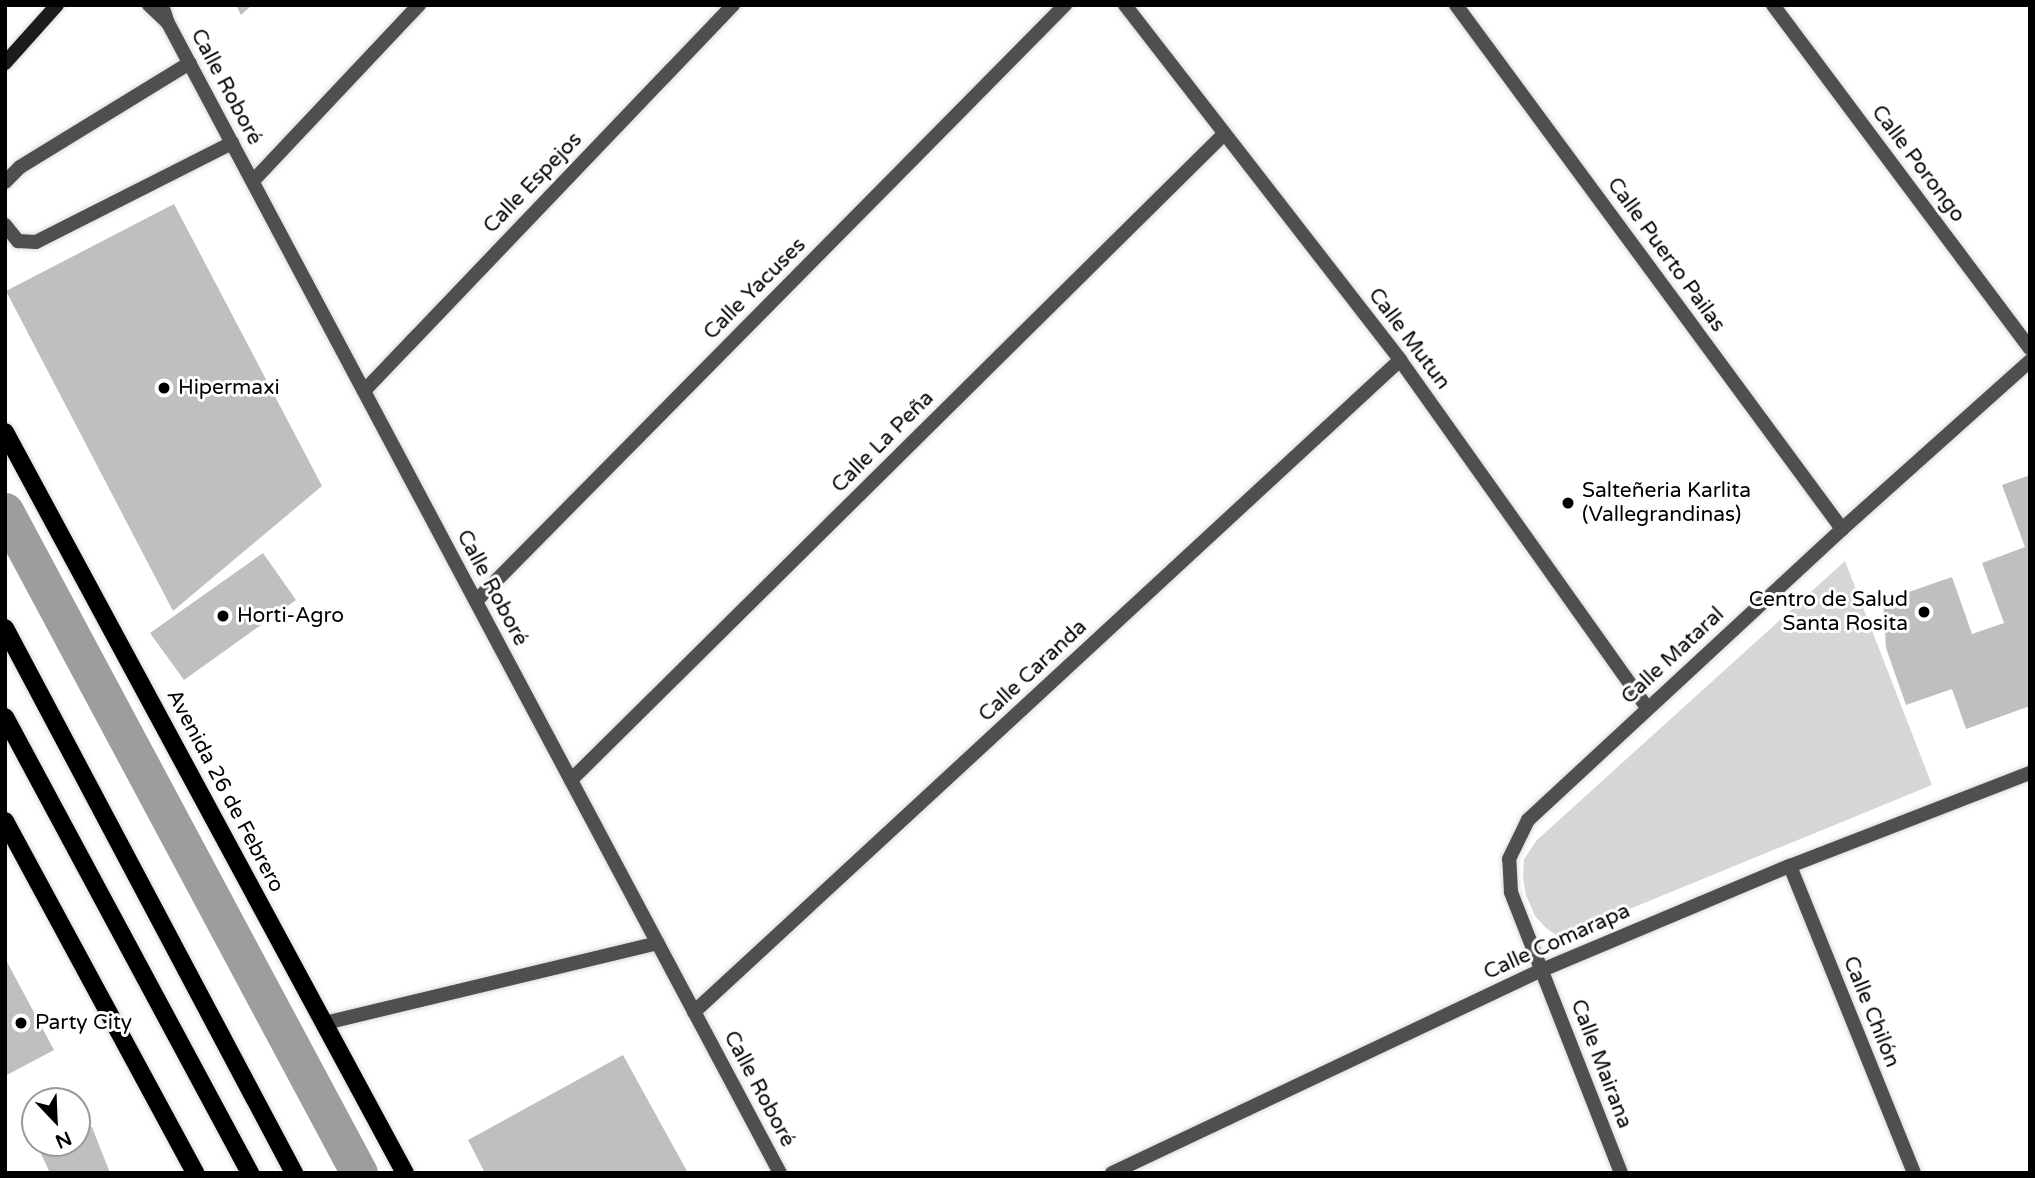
<!DOCTYPE html>
<meta charset="utf-8">
<style>
body{margin:0}
#map{position:relative;width:2035px;height:1178px;overflow:hidden;background:#fff;font-family:"Varela Round",sans-serif}
div>[style]{position:absolute}
[style*='--x']{left:calc(var(--x)*1px);top:calc(var(--y)*1px);width:calc(var(--w)*1px);rotate:calc(var(--a)*1deg)}
.green>*{inset:0;background:#d6d6d6}
.canal>*{height:37px;margin:-18.5px;padding:0 18.5px;transform-origin:18.5px;border-radius:18.5px;background:#9d9d9d}
.building>*{inset:0;background:#bfbfbf}
.roads{filter:drop-shadow(0 0 2px #dbdbdb) drop-shadow(0 0 2px #dbdbdb)}
.lane>*{height:14px;margin:-7px;padding:0 7px;transform-origin:7px;border-radius:7px;background:#4f4f4f}
.street>*{height:14px;margin:-7px;padding:0 7px;transform-origin:7px;border-radius:7px;background:#4f4f4f}
.secondary>*{height:14px;margin:-7px;padding:0 7px;transform-origin:7px;border-radius:7px;background:#1c1c1c}
.primary>*{height:18px;margin:-9px;padding:0 9px;transform-origin:9px;border-radius:9px;background:#000}
.dots>*{width:19px;height:19px;translate:-50% -50%;box-sizing:border-box;border:4px solid #fff;border-radius:50%}
span{translate:-50% -50%;white-space:nowrap;text-align:center;line-height:1.15;-webkit-text-stroke:6px #fff;paint-order:stroke}
.street-label{font-size:21px;color:#000}
.poi-label{font-size:21px;color:#000}
.left{translate:0 -50%;text-align:left}
.right{translate:-100% -50%;text-align:right}
.frame{position:absolute;inset:0;border:7px solid #000;pointer-events:none}
.north{position:absolute;left:21px;top:1087px;width:70px;height:70px;box-sizing:border-box;background:#fff;border:2px solid #999;border-radius:50%;rotate:157deg;font-size:19px;font-weight:700;line-height:28px;text-align:center;color:#000}
.north::after{content:'';display:block;margin:auto;width:24px;height:32px;background:#000;clip-path:polygon(50% 0,100% 100%,50% 72%,0 100%)}
</style>
<div id="map">
<div class="green">
<div style="clip-path:polygon(1845px 561px,1932px 785px,1576px 931px,1559px 937px,1546px 928px,1535px 916px,1526px 895px,1523px 878px,1524px 859px,1537px 840px)"></div>
</div>
<div class="canal">
<div style="--x:5;--y:511;--w:751;--a:61.86"></div>
</div>
<div class="building">
<div style="clip-path:polygon(236px 5px,252px 5px,241px 15px)"></div>
<div style="clip-path:polygon(174px 204px,322px 486px,173px 611px,6px 291px)"></div>
<div style="clip-path:polygon(2030px 475px,2030px 706px,1966px 729px,1952px 689px,1906px 705px,1886px 648px,1883px 601px,1952px 577px,1972px 634px,2004px 623px,1982px 563px,2025px 547px,2002px 485px)"></div>
<div style="clip-path:polygon(263px 553px,296px 600px,184px 680px,150px 633px)"></div>
<div style="clip-path:polygon(5px 958px,54px 1050px,5px 1076px)"></div>
<div style="clip-path:polygon(623px 1055px,688px 1173px,485px 1173px,468px 1140px)"></div>
<div style="clip-path:polygon(51px 1087px,70px 1097px,71px 1101px,41px 1101px)"></div>
<div style="clip-path:polygon(35px 1110px,35px 1141px,26px 1123px)"></div>
<div style="clip-path:polygon(77px 1121px,92px 1127px,110px 1173px,50px 1173px,36px 1143px,77px 1143px)"></div>
</div>
<div class="roads">
<div class="lane">
<div style="--x:5;--y:182;--w:21;--a:-45"></div>
<div style="--x:20;--y:167;--w:199;--a:-31.5"></div>
<div style="--x:5;--y:225;--w:21;--a:51"></div>
<div style="--x:18;--y:241;--w:18;--a:3"></div>
<div style="--x:36;--y:242;--w:220;--a:-26.8"></div>
</div>
<div class="street">
<div style="--x:149;--y:5;--w:25;--a:43"></div>
<div style="--x:162;--y:5;--w:19;--a:72"></div>
<div style="--x:168;--y:23;--w:1303;--a:61.98"></div>
<div style="--x:1125;--y:5;--w:449;--a:52.2"></div>
<div style="--x:1400;--y:360;--w:426;--a:54.6"></div>
<div style="--x:1456;--y:5;--w:651;--a:53.62"></div>
<div style="--x:1773;--y:5;--w:429;--a:53.2"></div>
<div style="--x:253;--y:181;--w:242;--a:-46.7"></div>
<div style="--x:364;--y:391;--w:534;--a:-46.29"></div>
<div style="--x:476;--y:601;--w:838;--a:-45.34"></div>
<div style="--x:571;--y:780;--w:919;--a:-44.69"></div>
<div style="--x:1790;--y:866;--w:331;--a:68"></div>
<div style="--x:694;--y:1012;--w:961;--a:-42.72"></div>
<div style="--x:325;--y:1023;--w:342;--a:-13.5"></div>
<div style="--x:1112;--y:1173;--w:476;--a:-25.3"></div>
<div style="--x:1542;--y:970;--w:269;--a:-22.8"></div>
<div style="--x:1790;--y:866;--w:257;--a:-21.2"></div>
<div style="--x:1621;--y:1173;--w:302;--a:-111.4"></div>
<div style="--x:1511;--y:892;--w:33;--a:-93"></div>
<div style="--x:1509;--y:859;--w:43;--a:-64"></div>
<div style="--x:1528;--y:820;--w:428;--a:-42.8"></div>
<div style="--x:1842;--y:529;--w:252;--a:-41.8"></div>
</div>
<div class="secondary">
<div style="--x:5;--y:63;--w:78;--a:-48.1"></div>
</div>
<div class="primary">
<div style="--x:5;--y:432;--w:842;--a:61.64"></div>
<div style="--x:5;--y:628;--w:617;--a:62.06"></div>
<div style="--x:5;--y:717;--w:518;--a:61.75"></div>
<div style="--x:5;--y:821;--w:400;--a:61.6"></div>
</div>
</div>
<div class="dots">
<div style="left:164px;top:388px;background:#000"></div>
<div style="left:1568px;top:503px;background:#000"></div>
<div style="left:1924px;top:612px;background:#000"></div>
<div style="left:223px;top:616px;background:#000"></div>
<div style="left:21px;top:1023px;background:#000"></div>
</div>
<div class="street-label">
<span style="left:226px;top:87px;rotate:62deg">Calle Roboré</span>
<span style="left:1918px;top:164px;rotate:53deg">Calle Porongo</span>
<span style="left:533px;top:183px;rotate:-46deg">Calle Espejos</span>
<span style="left:1666px;top:255px;rotate:54deg">Calle Puerto Pailas</span>
<span style="left:755px;top:289px;rotate:-45deg">Calle Yacuses</span>
<span style="left:1409px;top:339px;rotate:53deg">Calle Mutun</span>
<span style="left:883px;top:442px;rotate:-45deg">Calle La Peña</span>
<span style="left:492px;top:588px;rotate:62deg">Calle Roboré</span>
<span style="left:1673px;top:656px;rotate:-43deg">Calle Mataral</span>
<span style="left:1033px;top:671px;rotate:-43deg">Calle Caranda</span>
<span style="left:225px;top:791px;rotate:62deg">Avenida 26 de Febrero</span>
<span style="left:1557px;top:942px;rotate:-24deg">Calle Comarapa</span>
<span style="left:1871px;top:1012px;rotate:68deg">Calle Chilón</span>
<span style="left:1601px;top:1064px;rotate:69deg">Calle Mairana</span>
<span style="left:759px;top:1089px;rotate:62deg">Calle Roboré</span>
</div>
<div class="poi-label">
<span class="left" style="left:178px;top:388px">Hipermaxi</span>
<span class="left" style="left:1582px;top:503px">Salteñeria Karlita<br>(Vallegrandinas)</span>
<span class="right" style="left:1908px;top:612px">Centro de Salud<br>Santa Rosita</span>
<span class="left" style="left:237px;top:616px">Horti-Agro</span>
<span class="left" style="left:35px;top:1023px">Party City</span>
</div>
<div class="frame"></div>
<div class="north">N</div>
</div>
